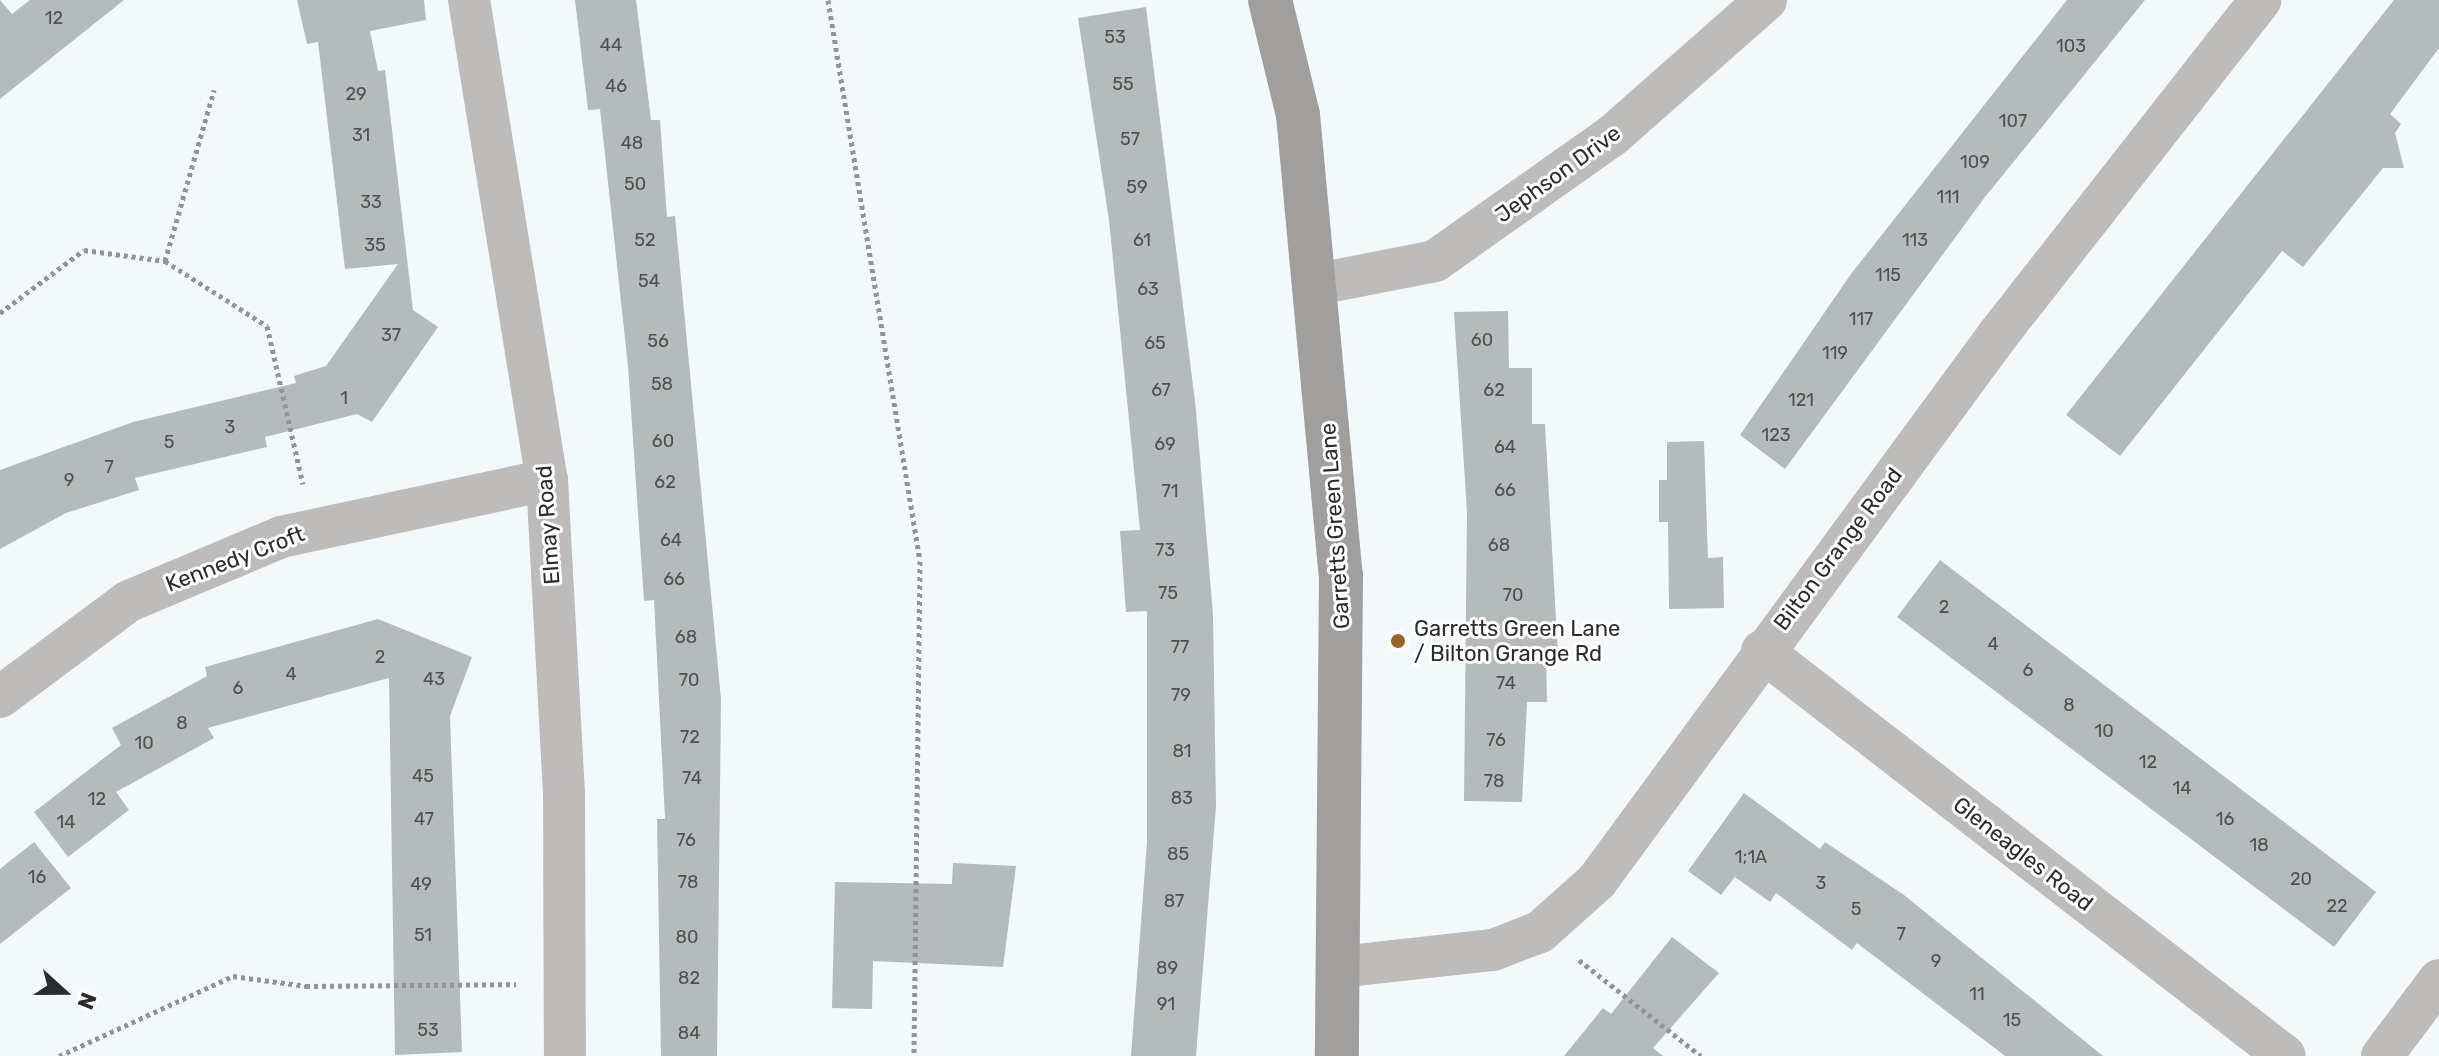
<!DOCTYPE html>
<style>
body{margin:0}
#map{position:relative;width:2439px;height:1056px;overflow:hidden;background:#f3f9fa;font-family:Rubik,sans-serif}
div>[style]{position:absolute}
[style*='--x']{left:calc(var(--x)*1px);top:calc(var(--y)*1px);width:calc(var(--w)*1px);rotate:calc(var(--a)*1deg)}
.building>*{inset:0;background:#b5babb}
.path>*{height:5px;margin-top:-2.5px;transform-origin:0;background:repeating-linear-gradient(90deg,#919596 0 4px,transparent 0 8px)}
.street>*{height:42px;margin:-21px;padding:0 21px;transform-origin:21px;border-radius:21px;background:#bebcbb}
.secondary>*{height:44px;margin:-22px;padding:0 22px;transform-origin:22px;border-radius:22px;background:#a19f9d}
.dots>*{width:22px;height:22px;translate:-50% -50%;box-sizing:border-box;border:4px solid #fff;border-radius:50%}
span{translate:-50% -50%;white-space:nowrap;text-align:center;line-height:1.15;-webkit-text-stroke:6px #fff;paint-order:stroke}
.number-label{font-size:18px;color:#4d5050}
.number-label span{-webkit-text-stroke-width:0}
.street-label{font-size:22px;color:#2a2c2d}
.poi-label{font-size:22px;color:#2a2c2d}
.left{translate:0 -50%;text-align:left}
.north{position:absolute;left:24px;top:952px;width:80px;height:80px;-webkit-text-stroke:6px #fff;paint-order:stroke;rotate:111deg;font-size:22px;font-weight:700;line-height:32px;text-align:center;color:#2a2c2d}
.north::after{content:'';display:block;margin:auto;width:28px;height:36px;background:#2a2c2d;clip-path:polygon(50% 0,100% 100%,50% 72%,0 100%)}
</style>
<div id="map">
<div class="building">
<div style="clip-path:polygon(0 0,12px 14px,30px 0,124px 0,0 99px)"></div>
<div style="clip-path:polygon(297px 0,424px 0,426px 20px,370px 31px,378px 71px,385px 70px,413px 310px,438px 327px,372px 422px,357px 414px,265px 437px,267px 447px,135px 478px,139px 490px,66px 513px,0 549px,0 470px,133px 422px,296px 383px,294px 376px,326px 366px,398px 264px,345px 269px,318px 42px,307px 44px)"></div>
<div style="clip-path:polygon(575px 0,636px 0,651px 120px,660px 120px,667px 217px,675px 216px,721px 699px,717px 1056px,661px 1056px,657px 819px,665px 819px,654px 600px,644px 601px,628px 366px,600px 109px,588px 110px)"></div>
<div style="clip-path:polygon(2067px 0,2145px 0,1985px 197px,1785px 469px,1740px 435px,1851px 274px)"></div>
<div style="clip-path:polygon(2394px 0,2439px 0,2439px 48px,2390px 114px,2401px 124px,2395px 133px,2404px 168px,2383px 168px,2303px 267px,2282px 251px,2120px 456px,2066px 415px)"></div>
<div style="clip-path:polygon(1146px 7px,1196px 410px,1213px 614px,1216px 806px,1196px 1056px,1131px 1056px,1147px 842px,1147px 611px,1126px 612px,1120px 531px,1140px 530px,1109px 220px,1078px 18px)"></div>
<div style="clip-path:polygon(1508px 311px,1509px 368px,1532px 368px,1532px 424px,1545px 424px,1558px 655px,1546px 655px,1547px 702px,1527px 702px,1522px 802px,1464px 801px,1467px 512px,1454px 312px)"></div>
<div style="clip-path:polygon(1704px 441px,1708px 558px,1723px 557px,1724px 608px,1669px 609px,1668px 522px,1659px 522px,1659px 480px,1667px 480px,1667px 442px)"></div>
<div style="clip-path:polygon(1940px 560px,2376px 892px,2334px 947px,1897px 617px)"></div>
<div style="clip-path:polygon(378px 619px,472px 657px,450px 716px,462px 1052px,395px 1055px,389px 678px,208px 728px,214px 738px,116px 792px,129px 810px,68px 857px,34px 812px,121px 745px,112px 728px,207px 676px,205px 667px)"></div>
<div style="clip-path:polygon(1744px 793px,1820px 849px,1825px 842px,1904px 895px,2103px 1056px,2005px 1056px,1857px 943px,1852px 950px,1776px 893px,1770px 902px,1735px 877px,1721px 895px,1688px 871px)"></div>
<div style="clip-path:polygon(34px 842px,71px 888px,0 944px,0 869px)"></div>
<div style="clip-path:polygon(953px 863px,1016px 866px,1003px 967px,873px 961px,872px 1009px,832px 1008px,835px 882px,952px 884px)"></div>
<div style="clip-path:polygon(1672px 937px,1719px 973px,1653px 1048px,1663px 1056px,1564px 1056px,1603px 1008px,1611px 1014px)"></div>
</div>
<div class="path">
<div style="--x:828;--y:0;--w:568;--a:80.69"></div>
<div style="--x:920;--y:561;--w:495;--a:90.7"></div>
<div style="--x:165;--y:261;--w:121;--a:32.5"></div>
<div style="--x:267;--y:326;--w:162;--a:77.2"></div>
<div style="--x:0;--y:313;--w:105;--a:-36.9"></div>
<div style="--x:84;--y:250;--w:82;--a:7.7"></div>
<div style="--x:165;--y:261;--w:178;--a:-74"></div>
<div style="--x:1579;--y:960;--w:155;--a:38.2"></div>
<div style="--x:59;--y:1056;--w:192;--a:-24.7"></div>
<div style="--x:233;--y:976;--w:74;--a:7.8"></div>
<div style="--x:306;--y:986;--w:210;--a:-0.5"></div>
</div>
<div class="street">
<div style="--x:469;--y:0;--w:486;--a:80.8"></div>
<div style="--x:547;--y:480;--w:316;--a:86.9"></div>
<div style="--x:564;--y:796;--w:260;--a:89.8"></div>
<div style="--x:1318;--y:284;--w:119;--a:-11.1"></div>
<div style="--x:1435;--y:261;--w:218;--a:-35.3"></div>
<div style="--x:1613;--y:135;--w:204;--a:-41.4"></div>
<div style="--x:1762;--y:651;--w:661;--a:37.75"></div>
<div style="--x:0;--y:697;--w:161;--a:-36.7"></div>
<div style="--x:129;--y:601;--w:165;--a:-22.8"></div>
<div style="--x:281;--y:537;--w:272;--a:-12.1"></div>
<div style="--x:1339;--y:967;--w:155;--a:-6.3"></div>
<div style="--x:1493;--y:950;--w:50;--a:-21"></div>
<div style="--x:1540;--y:932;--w:76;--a:-41.8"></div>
<div style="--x:1597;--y:881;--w:676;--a:-53.72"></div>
<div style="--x:1997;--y:336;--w:427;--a:-51.9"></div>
<div style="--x:2382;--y:1056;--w:95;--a:-53.1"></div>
</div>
<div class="secondary">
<div style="--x:1270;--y:0;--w:118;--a:76.3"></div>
<div style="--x:1298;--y:115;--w:462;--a:84.7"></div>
<div style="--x:1341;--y:575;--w:481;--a:90.5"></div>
</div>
<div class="dots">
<div style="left:1398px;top:641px;background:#a06327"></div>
</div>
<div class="number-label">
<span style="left:54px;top:18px">12</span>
<span style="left:1115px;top:37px">53</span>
<span style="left:611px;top:45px">44</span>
<span style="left:2071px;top:46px">103</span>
<span style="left:1123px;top:84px">55</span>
<span style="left:616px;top:86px">46</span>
<span style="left:356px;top:94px">29</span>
<span style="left:2013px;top:121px">107</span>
<span style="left:361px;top:135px">31</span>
<span style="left:1130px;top:139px">57</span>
<span style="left:632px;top:143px">48</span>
<span style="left:1975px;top:162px">109</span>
<span style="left:635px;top:184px">50</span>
<span style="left:1137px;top:187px">59</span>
<span style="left:1948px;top:197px">111</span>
<span style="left:371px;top:202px">33</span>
<span style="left:645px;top:240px">52</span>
<span style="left:1142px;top:240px">61</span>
<span style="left:1915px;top:240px">113</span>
<span style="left:375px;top:245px">35</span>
<span style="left:1888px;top:275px">115</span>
<span style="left:649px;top:281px">54</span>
<span style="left:1148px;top:289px">63</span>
<span style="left:1861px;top:319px">117</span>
<span style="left:391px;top:335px">37</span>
<span style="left:1482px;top:340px">60</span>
<span style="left:658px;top:341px">56</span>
<span style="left:1155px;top:343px">65</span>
<span style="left:1835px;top:353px">119</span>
<span style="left:662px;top:384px">58</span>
<span style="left:1161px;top:390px">67</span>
<span style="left:1494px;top:390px">62</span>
<span style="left:344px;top:398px">1</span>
<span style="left:1801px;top:400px">121</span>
<span style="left:230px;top:427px">3</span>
<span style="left:1776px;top:435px">123</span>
<span style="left:663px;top:441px">60</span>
<span style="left:169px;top:442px">5</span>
<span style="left:1165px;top:444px">69</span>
<span style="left:1505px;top:447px">64</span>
<span style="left:109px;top:467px">7</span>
<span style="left:69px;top:480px">9</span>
<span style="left:665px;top:482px">62</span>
<span style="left:1505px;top:490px">66</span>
<span style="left:1170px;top:491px">71</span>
<span style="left:671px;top:540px">64</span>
<span style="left:1499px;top:545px">68</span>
<span style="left:1165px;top:550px">73</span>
<span style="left:674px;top:579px">66</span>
<span style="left:1168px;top:593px">75</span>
<span style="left:1513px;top:595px">70</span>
<span style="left:1944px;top:607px">2</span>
<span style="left:686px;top:637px">68</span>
<span style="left:1993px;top:644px">4</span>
<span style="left:1180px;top:647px">77</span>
<span style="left:380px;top:657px">2</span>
<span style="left:2028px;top:670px">6</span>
<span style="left:291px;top:674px">4</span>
<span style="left:434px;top:679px">43</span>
<span style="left:689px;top:680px">70</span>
<span style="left:1506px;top:683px">74</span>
<span style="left:238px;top:688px">6</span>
<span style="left:1181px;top:695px">79</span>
<span style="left:2069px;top:705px">8</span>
<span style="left:182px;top:723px">8</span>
<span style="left:2104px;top:731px">10</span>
<span style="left:690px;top:737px">72</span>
<span style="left:1496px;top:740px">76</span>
<span style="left:144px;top:743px">10</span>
<span style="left:1182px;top:751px">81</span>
<span style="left:2148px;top:762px">12</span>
<span style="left:423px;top:776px">45</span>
<span style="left:692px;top:778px">74</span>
<span style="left:1494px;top:781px">78</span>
<span style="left:2182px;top:788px">14</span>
<span style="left:1182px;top:798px">83</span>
<span style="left:97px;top:799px">12</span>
<span style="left:424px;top:819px">47</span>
<span style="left:2225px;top:819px">16</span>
<span style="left:66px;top:822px">14</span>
<span style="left:686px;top:840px">76</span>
<span style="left:2259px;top:845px">18</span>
<span style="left:1178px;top:854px">85</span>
<span style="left:1751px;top:857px">1;1A</span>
<span style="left:37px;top:877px">16</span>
<span style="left:2301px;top:879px">20</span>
<span style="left:688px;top:882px">78</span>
<span style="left:1821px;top:883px">3</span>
<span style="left:421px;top:884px">49</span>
<span style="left:1174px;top:901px">87</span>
<span style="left:2337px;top:906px">22</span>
<span style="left:1856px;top:909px">5</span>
<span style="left:1901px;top:934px">7</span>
<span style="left:423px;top:935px">51</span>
<span style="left:687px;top:937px">80</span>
<span style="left:1936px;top:961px">9</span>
<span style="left:1167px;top:968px">89</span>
<span style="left:689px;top:978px">82</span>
<span style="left:1977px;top:994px">11</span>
<span style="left:1166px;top:1004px">91</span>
<span style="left:2012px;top:1020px">15</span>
<span style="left:428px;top:1030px">53</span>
<span style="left:689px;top:1033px">84</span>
</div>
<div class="street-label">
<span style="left:1558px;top:174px;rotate:-36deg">Jephson Drive</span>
<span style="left:548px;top:525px;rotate:-94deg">Elmay Road</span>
<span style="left:1335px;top:526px;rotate:-94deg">Garretts Green Lane</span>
<span style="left:1838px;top:549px;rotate:-53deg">Bilton Grange Road</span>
<span style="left:235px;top:559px;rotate:-21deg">Kennedy Croft</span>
<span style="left:2023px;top:854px;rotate:38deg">Gleneagles Road</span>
</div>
<div class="poi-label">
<span class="left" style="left:1414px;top:641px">Garretts Green Lane<br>/ Bilton Grange Rd</span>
</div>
<div class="north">N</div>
</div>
